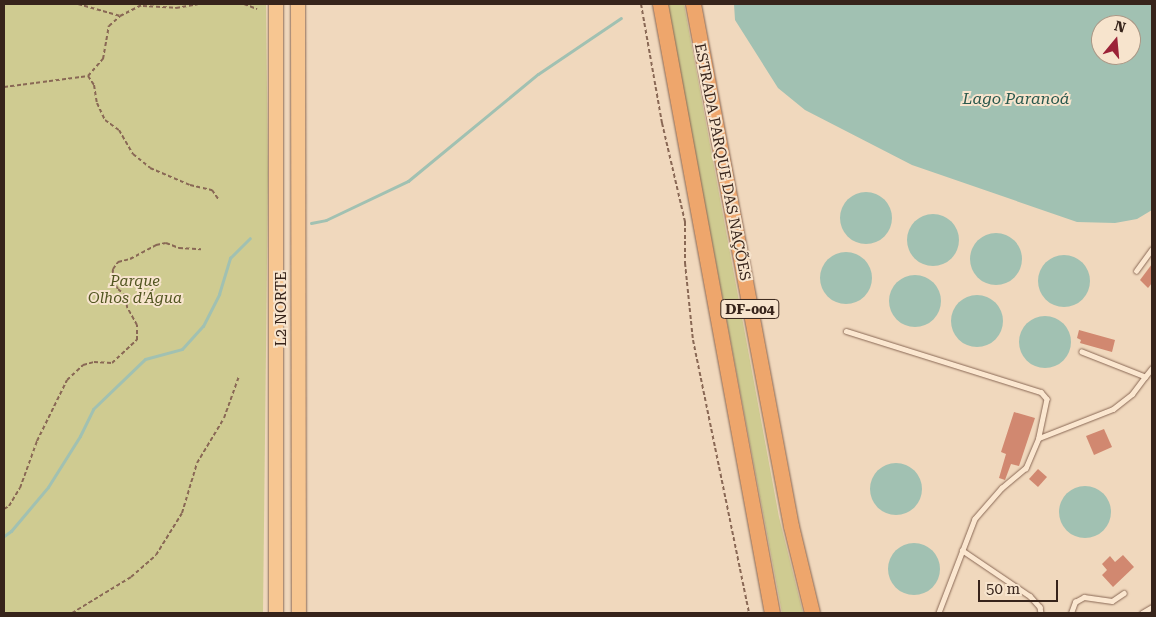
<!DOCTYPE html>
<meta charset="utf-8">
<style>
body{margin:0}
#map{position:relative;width:1156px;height:617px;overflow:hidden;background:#f0d8bd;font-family:"Roboto Serif",serif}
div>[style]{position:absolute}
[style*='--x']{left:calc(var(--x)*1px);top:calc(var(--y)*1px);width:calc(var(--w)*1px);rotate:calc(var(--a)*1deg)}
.green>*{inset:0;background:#cfcb91}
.water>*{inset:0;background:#a1c1b2}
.round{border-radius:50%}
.stream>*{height:3px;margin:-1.5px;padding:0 1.5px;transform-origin:1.5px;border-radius:1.5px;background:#a1c1b2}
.building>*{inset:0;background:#d18870}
.path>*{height:2px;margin-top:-1px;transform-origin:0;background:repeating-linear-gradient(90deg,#896855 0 4px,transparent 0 6.5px)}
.roads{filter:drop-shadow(0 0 1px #896855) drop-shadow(0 0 1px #896855)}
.service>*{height:4.5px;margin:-2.25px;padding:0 2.25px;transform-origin:2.25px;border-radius:2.25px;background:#fbe7d0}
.primary>*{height:14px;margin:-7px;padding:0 7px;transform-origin:7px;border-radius:7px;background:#f7c691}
.trunk>*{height:15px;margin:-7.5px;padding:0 7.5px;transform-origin:7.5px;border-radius:7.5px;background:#eea66c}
span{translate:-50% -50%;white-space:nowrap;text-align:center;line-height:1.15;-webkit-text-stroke:4px #f7e4cd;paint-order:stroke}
.shield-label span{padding:1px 4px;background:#f7e4cd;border:1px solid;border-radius:4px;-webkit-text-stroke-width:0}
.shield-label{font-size:14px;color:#37241b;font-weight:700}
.street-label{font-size:15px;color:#37241b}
.park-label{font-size:15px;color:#515520;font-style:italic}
.water-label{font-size:16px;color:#29584d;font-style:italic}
.frame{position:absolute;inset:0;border:5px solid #37241b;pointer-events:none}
.north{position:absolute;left:1091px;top:15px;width:50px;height:50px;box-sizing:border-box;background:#f7e4cd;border:1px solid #aa9786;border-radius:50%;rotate:17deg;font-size:14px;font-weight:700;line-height:20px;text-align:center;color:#37241b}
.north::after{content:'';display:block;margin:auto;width:18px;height:22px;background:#9b2237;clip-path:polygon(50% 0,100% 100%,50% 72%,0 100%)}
.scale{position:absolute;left:978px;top:580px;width:80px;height:22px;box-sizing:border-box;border:2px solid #37241b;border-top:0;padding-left:6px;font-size:15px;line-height:18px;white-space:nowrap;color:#37241b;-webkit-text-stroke:4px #f7e4cd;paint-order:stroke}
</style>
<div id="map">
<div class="green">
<div style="clip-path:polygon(4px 4px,266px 4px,268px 174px,263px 613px,4px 613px)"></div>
<div style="clip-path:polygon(667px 4px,684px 4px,779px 517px,803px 613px,782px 613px)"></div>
</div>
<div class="water">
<div style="clip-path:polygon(evenodd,734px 4px,1152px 4px,1152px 210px,1137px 219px,1115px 223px,1077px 222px,912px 165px,805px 110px,778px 88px,735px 20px,734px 4px,1101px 25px,1131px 25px,1131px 55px,1101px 55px,1101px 25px)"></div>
<div class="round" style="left:840px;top:192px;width:52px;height:52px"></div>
<div class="round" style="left:907px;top:214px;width:52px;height:52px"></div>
<div class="round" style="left:970px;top:233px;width:52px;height:52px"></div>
<div class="round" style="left:820px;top:252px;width:52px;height:52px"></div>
<div class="round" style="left:1038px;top:255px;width:52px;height:52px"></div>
<div class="round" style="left:889px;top:275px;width:52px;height:52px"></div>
<div class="round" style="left:951px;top:295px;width:52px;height:52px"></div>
<div class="round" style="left:1019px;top:316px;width:52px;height:52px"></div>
<div class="round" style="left:870px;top:463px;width:52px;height:52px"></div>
<div class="round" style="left:1059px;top:486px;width:52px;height:52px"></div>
<div class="round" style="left:888px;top:543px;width:52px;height:52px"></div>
</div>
<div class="stream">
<div style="--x:311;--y:223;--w:15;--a:-11"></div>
<div style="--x:326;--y:220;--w:91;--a:-25.4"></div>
<div style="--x:408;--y:181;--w:168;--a:-39.5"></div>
<div style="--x:538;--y:74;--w:100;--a:-34"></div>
<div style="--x:4;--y:536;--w:9;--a:-36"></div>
<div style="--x:11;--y:531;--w:57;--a:-49.9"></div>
<div style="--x:48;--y:487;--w:60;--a:-57.9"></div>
<div style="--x:80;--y:436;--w:30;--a:-64"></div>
<div style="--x:93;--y:409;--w:72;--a:-43.9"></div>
<div style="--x:145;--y:359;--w:38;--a:-15"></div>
<div style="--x:182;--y:349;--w:31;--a:-48"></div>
<div style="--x:203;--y:326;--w:36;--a:-63"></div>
<div style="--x:219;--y:294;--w:38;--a:-73"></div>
<div style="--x:230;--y:258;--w:28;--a:-45"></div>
</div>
<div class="building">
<div style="clip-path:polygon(1152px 264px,1152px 283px,1148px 288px,1140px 280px)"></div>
<div style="clip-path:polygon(1079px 330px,1115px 340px,1112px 352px,1080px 343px,1081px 340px,1077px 338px)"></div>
<div style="clip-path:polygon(1014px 412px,1035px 418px,1019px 466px,1011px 464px,1005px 480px,999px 478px,1006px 454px,1001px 452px)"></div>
<div style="clip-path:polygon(1104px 429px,1112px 447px,1094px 455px,1086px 436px)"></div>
<div style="clip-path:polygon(1038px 469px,1047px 477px,1038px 487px,1029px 479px)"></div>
<div style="clip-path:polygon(1123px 555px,1134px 567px,1113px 587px,1102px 575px,1107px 570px,1102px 564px,1110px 556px,1115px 562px)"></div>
</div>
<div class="path">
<div style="--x:78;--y:4;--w:44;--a:15.9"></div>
<div style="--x:244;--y:4;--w:14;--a:21"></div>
<div style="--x:641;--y:4;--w:121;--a:80"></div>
<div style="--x:662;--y:123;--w:102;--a:76.9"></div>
<div style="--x:685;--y:222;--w:41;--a:90"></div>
<div style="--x:685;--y:263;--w:77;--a:84.1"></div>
<div style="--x:693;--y:340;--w:279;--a:78.4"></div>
<div style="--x:143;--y:6;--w:33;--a:3"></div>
<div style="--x:176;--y:8;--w:22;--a:-10"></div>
<div style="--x:88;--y:76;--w:11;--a:56"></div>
<div style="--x:94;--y:85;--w:18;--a:81"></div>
<div style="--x:97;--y:103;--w:19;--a:65"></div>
<div style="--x:105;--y:120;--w:17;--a:36"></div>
<div style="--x:119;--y:130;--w:28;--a:60"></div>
<div style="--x:133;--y:154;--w:22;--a:39"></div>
<div style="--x:150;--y:168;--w:43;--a:23"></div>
<div style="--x:190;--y:185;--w:23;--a:13"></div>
<div style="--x:212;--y:190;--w:12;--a:55"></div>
<div style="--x:88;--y:76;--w:23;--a:-49"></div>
<div style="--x:103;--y:59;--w:34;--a:-80"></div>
<div style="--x:109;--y:26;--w:15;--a:-42"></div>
<div style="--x:120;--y:16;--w:27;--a:-27"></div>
<div style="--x:4;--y:87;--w:85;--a:-7.5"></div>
<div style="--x:4;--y:509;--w:6;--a:-31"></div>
<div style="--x:9;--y:506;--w:21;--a:-59"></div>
<div style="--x:20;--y:488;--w:50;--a:-70.1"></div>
<div style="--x:37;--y:441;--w:68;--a:-63.8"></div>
<div style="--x:67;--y:380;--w:22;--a:-43"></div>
<div style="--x:83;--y:365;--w:11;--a:-15"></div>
<div style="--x:94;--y:362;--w:18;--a:3"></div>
<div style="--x:112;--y:363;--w:34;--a:-43"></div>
<div style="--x:137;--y:340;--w:15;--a:-90"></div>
<div style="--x:137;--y:325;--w:21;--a:-119"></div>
<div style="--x:127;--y:307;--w:11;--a:-95"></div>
<div style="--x:126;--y:296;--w:11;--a:-139"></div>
<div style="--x:118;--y:289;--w:12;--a:-121"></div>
<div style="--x:112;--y:279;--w:10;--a:-84"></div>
<div style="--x:113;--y:269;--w:9;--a:-54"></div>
<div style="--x:118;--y:262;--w:12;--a:-14"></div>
<div style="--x:130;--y:259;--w:30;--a:-28"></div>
<div style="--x:156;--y:245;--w:10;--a:-11"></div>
<div style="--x:166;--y:243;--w:14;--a:21"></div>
<div style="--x:179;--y:248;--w:22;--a:3"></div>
<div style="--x:72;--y:613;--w:69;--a:-31.4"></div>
<div style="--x:131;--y:577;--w:33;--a:-41"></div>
<div style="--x:156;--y:555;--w:49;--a:-58.2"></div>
<div style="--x:182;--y:513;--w:52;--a:-73.3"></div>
<div style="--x:197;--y:463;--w:52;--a:-59"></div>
<div style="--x:224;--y:418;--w:45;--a:-70.3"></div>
</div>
<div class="roads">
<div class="service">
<div style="--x:1136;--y:271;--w:27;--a:-54"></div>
<div style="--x:846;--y:331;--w:204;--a:17.4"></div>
<div style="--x:1041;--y:392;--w:9;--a:49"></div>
<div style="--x:1047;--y:399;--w:40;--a:102"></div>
<div style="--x:1039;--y:438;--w:33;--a:113"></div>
<div style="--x:1026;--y:468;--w:31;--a:140"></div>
<div style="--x:1002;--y:488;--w:41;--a:131.1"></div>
<div style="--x:975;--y:519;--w:101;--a:111"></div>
<div style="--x:1145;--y:377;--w:11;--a:-52"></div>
<div style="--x:1039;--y:438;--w:79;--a:-21.4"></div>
<div style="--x:1113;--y:409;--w:24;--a:-38"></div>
<div style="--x:1132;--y:394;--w:21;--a:-53"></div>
<div style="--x:1145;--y:377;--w:68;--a:-158.4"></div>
<div style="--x:962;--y:550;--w:82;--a:34.1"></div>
<div style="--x:1030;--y:596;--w:15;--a:48"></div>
<div style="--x:1040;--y:607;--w:6;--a:81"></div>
<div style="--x:1071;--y:613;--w:12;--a:-70"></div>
<div style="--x:1075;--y:602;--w:10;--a:-29"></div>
<div style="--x:1084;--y:597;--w:28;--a:8"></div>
<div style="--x:1112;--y:601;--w:14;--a:-34"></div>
<div style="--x:1142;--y:613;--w:12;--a:-31"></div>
</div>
<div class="primary">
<div style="--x:276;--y:4;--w:609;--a:90"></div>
<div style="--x:298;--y:4;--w:609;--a:89.91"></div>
</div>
<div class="trunk">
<div style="--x:660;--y:4;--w:619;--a:79.58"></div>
<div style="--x:693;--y:4;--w:531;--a:79.37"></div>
<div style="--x:791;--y:526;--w:89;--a:76.4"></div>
</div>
</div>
<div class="shield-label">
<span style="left:750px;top:309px">DF-004</span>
</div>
<div class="street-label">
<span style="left:722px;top:162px;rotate:79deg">ESTRADA PARQUE DAS NAÇÕES</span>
<span style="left:282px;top:309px;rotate:-90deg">L2 NORTE</span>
</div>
<div class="park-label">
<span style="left:135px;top:290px">Parque<br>Olhos d'Água</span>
</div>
<div class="water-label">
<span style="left:1016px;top:99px">Lago Paranoá</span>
</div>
<div class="frame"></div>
<div class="north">N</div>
<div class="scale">50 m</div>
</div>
